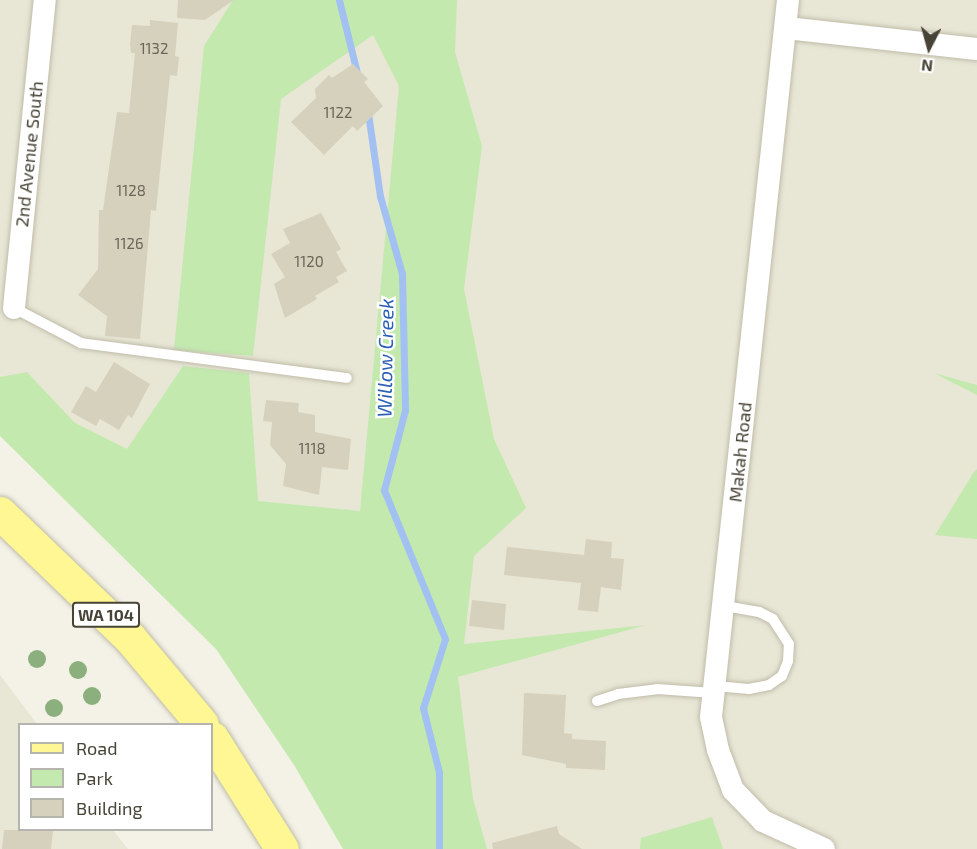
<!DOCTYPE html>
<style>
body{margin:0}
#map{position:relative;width:977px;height:849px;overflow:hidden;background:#f4f2e7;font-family:"Exo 2",sans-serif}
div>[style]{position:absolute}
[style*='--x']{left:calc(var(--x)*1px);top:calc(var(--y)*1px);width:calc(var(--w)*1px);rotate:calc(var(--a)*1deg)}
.residential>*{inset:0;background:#e8e6d5}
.green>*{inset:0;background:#c3e9af}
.stream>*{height:7px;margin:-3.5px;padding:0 3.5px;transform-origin:3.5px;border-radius:3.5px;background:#a2c1f2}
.building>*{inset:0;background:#d6d1bc}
.roads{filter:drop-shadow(0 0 2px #bfbca9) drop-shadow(0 0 2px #bfbca9)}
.service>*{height:10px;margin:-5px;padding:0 5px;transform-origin:5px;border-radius:5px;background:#fff}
.minor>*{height:22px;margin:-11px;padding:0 11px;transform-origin:11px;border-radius:11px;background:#fff}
.primary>*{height:33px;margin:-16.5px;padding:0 16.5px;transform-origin:16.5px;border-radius:16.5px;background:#fff694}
.trees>*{width:18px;height:18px;margin:-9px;border-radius:50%;background:#8cb07d}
span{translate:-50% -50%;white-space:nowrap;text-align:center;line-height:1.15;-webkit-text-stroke:5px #fff;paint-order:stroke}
.number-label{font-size:15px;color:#6b6658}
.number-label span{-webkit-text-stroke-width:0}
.shield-label span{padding:2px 4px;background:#fff;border:2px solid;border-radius:4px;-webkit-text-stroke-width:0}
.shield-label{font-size:16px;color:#474336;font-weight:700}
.street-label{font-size:18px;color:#474336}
.water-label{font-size:20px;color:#2c60b5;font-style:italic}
.legend{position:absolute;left:18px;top:723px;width:195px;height:108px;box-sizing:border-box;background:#fff;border:2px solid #b5b4af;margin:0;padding:8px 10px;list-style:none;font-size:18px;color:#474336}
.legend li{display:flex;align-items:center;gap:12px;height:30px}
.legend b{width:30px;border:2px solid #b5b4af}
.north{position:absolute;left:899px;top:18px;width:60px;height:60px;-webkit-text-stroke:4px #fff;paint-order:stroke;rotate:186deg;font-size:16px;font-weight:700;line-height:24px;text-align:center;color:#474336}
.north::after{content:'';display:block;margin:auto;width:21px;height:27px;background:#474336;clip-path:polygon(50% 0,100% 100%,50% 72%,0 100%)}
</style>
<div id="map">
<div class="residential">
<div style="clip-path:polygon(0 0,977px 0,977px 849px,366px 849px,159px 556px,0 405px)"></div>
<div style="clip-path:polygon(0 675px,37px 724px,20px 724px,20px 830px,113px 830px,128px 849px,0 849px)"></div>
</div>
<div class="green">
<div style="clip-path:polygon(233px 0,457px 0,455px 52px,482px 146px,464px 289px,494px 439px,526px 508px,474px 556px,464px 644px,646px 625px,458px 677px,473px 799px,487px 849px,343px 849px,294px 765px,216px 649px,0 436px,0 377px,27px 372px,75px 423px,127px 449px,183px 366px,249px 373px,258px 501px,360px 511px,399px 86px,373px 35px,281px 99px,253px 356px,174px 350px,204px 46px)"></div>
<div style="clip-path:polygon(934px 373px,977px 385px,977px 395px)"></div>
<div style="clip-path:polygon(977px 469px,977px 539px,935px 535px,974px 472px)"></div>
<div style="clip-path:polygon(712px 817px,723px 849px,640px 849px,641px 838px)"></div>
</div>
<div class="stream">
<div style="--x:339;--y:0;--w:75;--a:76.1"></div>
<div style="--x:368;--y:113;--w:84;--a:81.8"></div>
<div style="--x:380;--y:196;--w:81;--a:74.2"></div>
<div style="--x:402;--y:274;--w:136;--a:88.7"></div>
<div style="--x:405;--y:410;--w:83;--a:104.7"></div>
<div style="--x:384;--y:490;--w:161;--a:67.7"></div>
<div style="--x:445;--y:639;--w:72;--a:107.7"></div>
<div style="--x:423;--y:708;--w:66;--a:76"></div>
<div style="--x:439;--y:772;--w:77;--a:90"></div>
</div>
<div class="building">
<div style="clip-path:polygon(178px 0,234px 0,205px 20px,177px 18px)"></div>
<div style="clip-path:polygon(150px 20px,178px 23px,175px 56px,179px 57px,177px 76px,170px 75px,156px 211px,151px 210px,140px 339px,105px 336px,107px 316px,78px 295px,98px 269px,99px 210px,103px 210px,117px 112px,129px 113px,135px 53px,131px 53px,130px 44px,132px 25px,150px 26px)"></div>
<div style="clip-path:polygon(353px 64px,368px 79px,364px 82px,383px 106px,357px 131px,353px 126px,324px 155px,291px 122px,316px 98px,315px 89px,329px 75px,332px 78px)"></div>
<div style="clip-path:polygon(321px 213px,341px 249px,336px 252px,347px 271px,336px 277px,339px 282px,315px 296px,317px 299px,285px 318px,274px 284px,285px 277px,271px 254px,290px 243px,283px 229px)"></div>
<div style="clip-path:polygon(114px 362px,150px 384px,132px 418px,128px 415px,119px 430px,100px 419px,96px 426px,71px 412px,86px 386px,96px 392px)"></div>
<div style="clip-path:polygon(266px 400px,299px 403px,298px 412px,315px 415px,315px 432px,351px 439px,348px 470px,322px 467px,319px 495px,283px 486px,286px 464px,270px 445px,272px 422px,263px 421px)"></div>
<div style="clip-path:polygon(586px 539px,612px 542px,611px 558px,624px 559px,621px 590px,601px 587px,598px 612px,578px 610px,581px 583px,504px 575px,507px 547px,584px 555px)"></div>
<div style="clip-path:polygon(472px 600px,506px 604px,504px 630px,469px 626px)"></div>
<div style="clip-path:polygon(524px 693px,566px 695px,564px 733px,572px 734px,572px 739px,606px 741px,605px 770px,566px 768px,566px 764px,522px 755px)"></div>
<div style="clip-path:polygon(557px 826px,559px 834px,582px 849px,493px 849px,492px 843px)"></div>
<div style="clip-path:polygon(4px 830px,53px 830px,51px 849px,2px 849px)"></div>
</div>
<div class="roads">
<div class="service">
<div style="--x:14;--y:308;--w:76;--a:27.6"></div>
<div style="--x:81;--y:343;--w:268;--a:7.5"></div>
<div style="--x:715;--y:686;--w:34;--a:5"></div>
<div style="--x:749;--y:689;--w:20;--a:-11"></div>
<div style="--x:769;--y:685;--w:16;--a:-35"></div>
<div style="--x:782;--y:676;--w:16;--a:-68"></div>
<div style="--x:788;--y:661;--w:17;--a:-87"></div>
<div style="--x:789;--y:644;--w:30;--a:-123"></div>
<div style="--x:773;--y:619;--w:16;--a:-153"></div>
<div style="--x:759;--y:612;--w:36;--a:-170"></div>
<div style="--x:597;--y:701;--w:22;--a:-18"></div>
<div style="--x:618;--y:694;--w:39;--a:-7"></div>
<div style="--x:657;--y:689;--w:57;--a:4"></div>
</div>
<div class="minor">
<div style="--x:788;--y:0;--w:721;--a:96.13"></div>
<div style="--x:711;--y:717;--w:34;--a:78"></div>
<div style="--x:718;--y:750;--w:43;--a:69.4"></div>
<div style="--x:733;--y:790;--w:43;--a:45.9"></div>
<div style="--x:763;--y:821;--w:67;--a:24.7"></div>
<div style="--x:786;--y:28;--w:192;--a:6.3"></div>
<div style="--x:14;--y:308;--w:310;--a:-84.3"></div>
</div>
<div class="primary">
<div style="--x:0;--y:513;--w:180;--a:43.9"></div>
<div style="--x:130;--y:638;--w:112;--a:50.1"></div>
<div style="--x:212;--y:738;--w:131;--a:57.8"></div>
</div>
</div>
<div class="trees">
<div style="left:37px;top:659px"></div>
<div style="left:78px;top:670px"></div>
<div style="left:92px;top:696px"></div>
<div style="left:54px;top:708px"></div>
</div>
<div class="number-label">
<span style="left:154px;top:49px">1132</span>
<span style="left:338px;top:113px">1122</span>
<span style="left:131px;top:191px">1128</span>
<span style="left:129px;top:244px">1126</span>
<span style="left:309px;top:262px">1120</span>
<span style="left:312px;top:449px">1118</span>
</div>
<div class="shield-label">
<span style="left:106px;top:615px">WA 104</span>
</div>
<div class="street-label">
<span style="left:29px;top:154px;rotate:-84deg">2nd Avenue South</span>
<span style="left:740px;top:452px;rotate:-84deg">Makah Road</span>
</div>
<div class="water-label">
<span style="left:385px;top:358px;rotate:-89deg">Willow Creek</span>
</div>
<ul class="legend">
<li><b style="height:8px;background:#fff694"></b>Road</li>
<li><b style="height:16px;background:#c3e9af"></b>Park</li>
<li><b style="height:16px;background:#d6d1bc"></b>Building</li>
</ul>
<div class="north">N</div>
</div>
